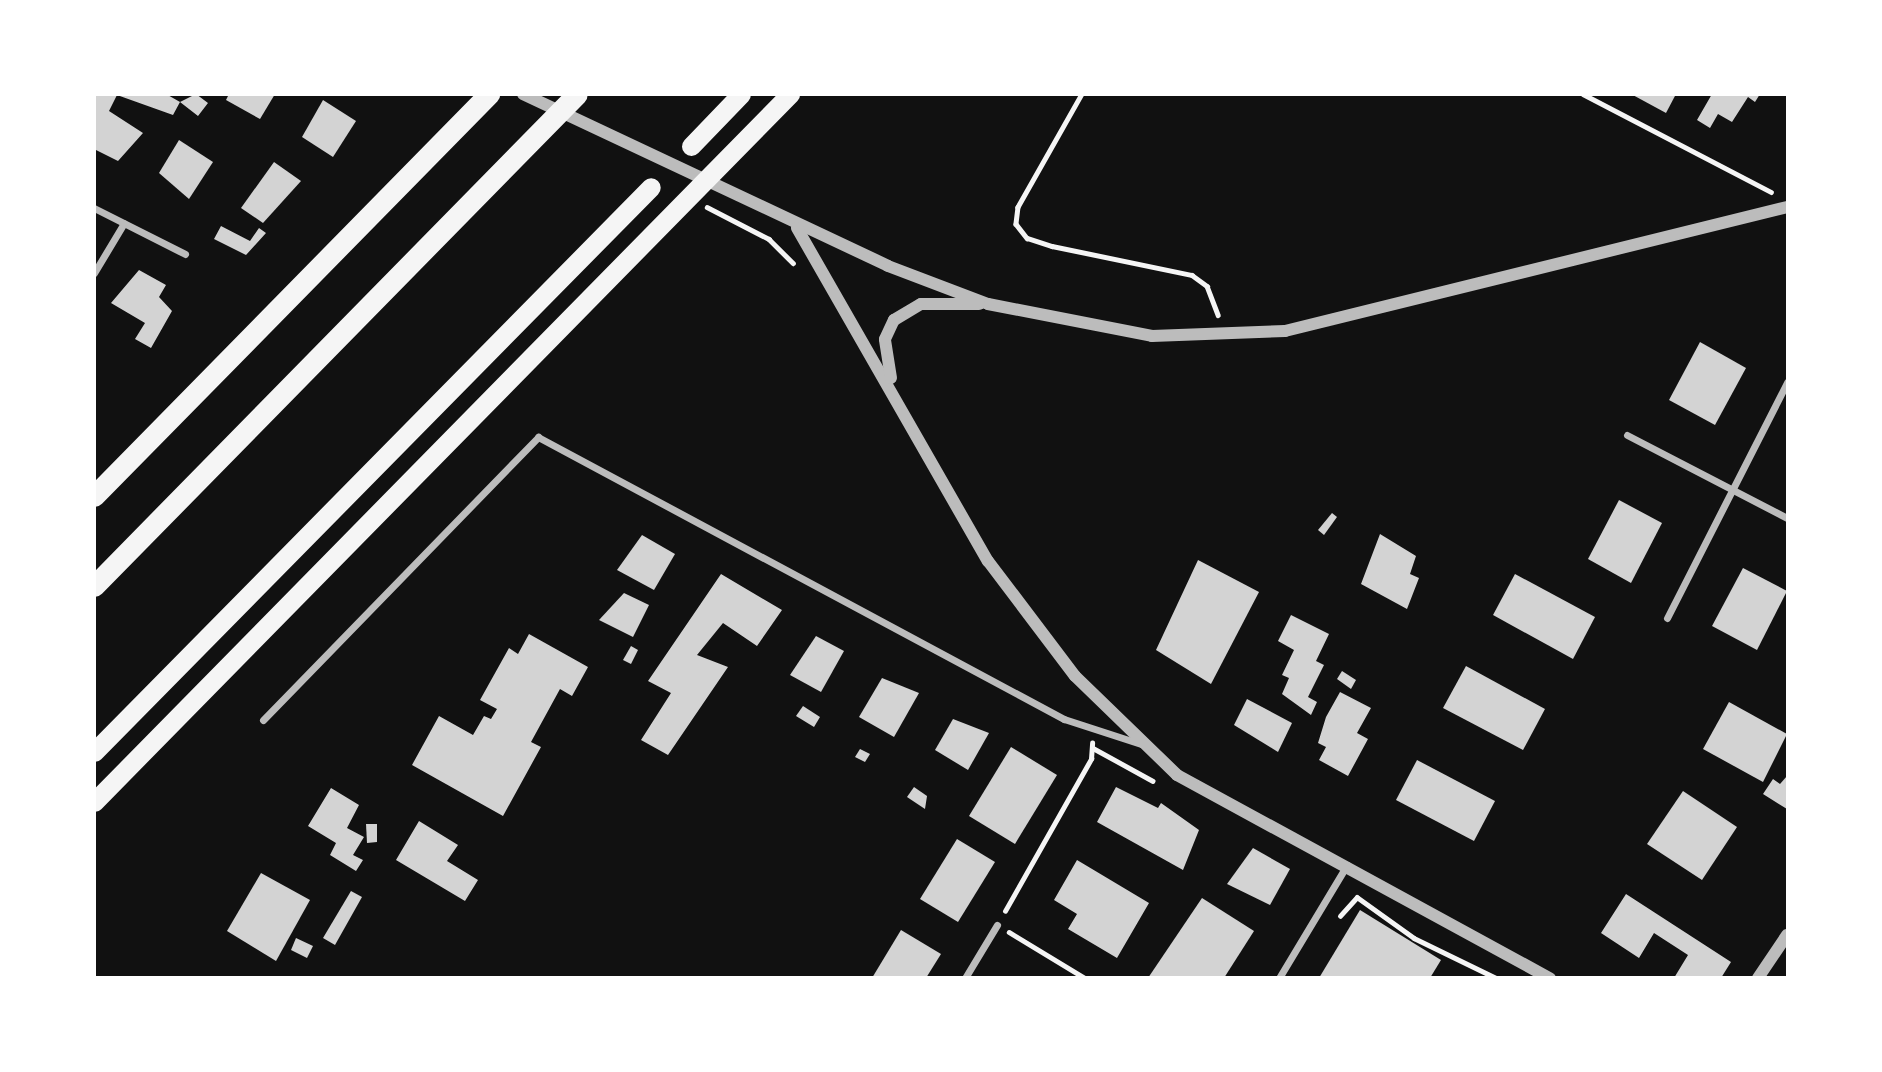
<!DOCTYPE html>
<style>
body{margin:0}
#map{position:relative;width:1882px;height:1072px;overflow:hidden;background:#111;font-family:"Work Sans",sans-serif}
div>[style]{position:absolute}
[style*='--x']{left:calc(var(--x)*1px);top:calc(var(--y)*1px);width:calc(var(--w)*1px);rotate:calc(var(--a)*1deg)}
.building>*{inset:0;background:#d3d3d3}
.path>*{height:4.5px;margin:-2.25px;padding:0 2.25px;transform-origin:2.25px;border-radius:2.25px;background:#f5f5f5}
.minor>*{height:7px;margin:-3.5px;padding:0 3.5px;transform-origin:3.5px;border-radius:3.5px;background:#bcbcbc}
.tertiary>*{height:12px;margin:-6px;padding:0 6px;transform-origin:6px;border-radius:6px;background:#bcbcbc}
.trunk>*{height:19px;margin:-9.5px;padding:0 9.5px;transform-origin:9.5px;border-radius:9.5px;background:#f5f5f5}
.motorway>*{height:21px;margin:-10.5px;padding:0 10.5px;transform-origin:10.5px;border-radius:10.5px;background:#f5f5f5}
span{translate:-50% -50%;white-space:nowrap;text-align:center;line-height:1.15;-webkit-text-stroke:5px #fff;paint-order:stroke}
.frame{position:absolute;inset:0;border:96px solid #fff;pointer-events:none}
</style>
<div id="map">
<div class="building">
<div style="clip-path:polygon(94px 94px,166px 94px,180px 102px,196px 94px,208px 103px,198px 116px,180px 102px,173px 115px,117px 95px,109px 111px,143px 133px,118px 161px,94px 149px)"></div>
<div style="clip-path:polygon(229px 94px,275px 94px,260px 119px,226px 100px)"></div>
<div style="clip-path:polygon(1631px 94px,1676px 94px,1666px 113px)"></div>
<div style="clip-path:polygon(1712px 94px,1760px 94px,1755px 102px,1748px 97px,1732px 122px,1718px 114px,1710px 128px,1697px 120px)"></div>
<div style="clip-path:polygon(323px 100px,356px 121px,333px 157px,302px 137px)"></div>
<div style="clip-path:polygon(179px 140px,213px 162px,189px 199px,159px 173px)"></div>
<div style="clip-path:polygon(274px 162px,301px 181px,263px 223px,241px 208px)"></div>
<div style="clip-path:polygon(221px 226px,250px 241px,259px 228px,266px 233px,246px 255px,214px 239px)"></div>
<div style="clip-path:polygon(139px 270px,166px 285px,159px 297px,172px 311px,151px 348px,135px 339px,145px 323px,111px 303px)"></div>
<div style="clip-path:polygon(1700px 342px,1746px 368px,1715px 425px,1669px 400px)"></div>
<div style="clip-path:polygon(1619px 500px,1662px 523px,1631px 583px,1588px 559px)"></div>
<div style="clip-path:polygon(1332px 513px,1337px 517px,1324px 535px,1318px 530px)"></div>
<div style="clip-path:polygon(1380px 534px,1416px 556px,1410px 574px,1419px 578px,1407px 609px,1361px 584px)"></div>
<div style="clip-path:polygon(642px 535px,675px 554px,654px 590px,617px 570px)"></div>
<div style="clip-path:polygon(1198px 560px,1259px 592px,1211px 684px,1156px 650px)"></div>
<div style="clip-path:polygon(1743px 568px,1787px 591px,1757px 650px,1712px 626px)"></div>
<div style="clip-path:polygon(721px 574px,782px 610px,757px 646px,723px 623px,697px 655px,728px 667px,668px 755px,641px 740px,671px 693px,648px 681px)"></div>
<div style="clip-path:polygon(1515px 574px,1595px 617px,1573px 659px,1493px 615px)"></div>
<div style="clip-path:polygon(624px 593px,649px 605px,633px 637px,599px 620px)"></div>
<div style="clip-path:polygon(1291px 615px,1329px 634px,1316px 661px,1324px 665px,1308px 697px,1317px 702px,1311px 715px,1282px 694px,1289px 678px,1282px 675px,1294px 650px,1278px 641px)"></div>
<div style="clip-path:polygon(529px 634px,588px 667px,572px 696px,560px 689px,531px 742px,541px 747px,503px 816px,412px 765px,439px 716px,473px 735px,484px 716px,491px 719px,497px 709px,480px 700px,509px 648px,518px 654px)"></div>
<div style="clip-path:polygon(816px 636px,844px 651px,821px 692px,790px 675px)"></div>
<div style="clip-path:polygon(631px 646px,638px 650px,631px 664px,623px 660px)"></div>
<div style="clip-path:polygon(1466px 666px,1545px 709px,1523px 750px,1443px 708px)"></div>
<div style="clip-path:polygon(1342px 671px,1356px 680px,1351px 689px,1337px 679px)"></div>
<div style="clip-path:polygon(882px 678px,919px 693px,894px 737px,859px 717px)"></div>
<div style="clip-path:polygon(1340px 692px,1371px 708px,1357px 733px,1368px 739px,1348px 776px,1319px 760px,1326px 747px,1318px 743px,1326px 717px)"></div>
<div style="clip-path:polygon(1247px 699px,1292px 723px,1278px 752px,1234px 725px)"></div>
<div style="clip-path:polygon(1729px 702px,1787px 734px,1763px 782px,1703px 749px)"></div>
<div style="clip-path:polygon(803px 706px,820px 717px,814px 727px,796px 716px)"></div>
<div style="clip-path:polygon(953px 719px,989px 733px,968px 770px,935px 750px)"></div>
<div style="clip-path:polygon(1011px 747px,1057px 775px,1015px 844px,969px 816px)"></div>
<div style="clip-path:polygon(860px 749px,870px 754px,865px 762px,855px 757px)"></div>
<div style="clip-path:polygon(1417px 760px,1495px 801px,1474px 841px,1396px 800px)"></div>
<div style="clip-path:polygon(1787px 776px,1787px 809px,1763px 794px,1773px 779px,1780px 784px)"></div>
<div style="clip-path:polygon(914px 787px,927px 796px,925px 809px,907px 797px)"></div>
<div style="clip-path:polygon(1116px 787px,1158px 808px,1161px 803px,1199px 830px,1183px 870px,1097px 822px)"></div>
<div style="clip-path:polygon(331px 788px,359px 805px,347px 828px,364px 837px,353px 855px,363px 860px,356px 871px,330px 855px,336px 843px,308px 826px)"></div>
<div style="clip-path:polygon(1683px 791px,1737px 827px,1702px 880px,1647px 844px)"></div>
<div style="clip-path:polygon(419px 821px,458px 845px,447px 861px,478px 880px,465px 901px,396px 860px)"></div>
<div style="clip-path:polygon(366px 824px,377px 824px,377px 842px,367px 843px)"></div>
<div style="clip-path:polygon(957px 839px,995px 862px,958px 922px,920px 899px)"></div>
<div style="clip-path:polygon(1253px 848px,1290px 869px,1270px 905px,1227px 884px)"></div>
<div style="clip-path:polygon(1077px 860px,1149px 903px,1117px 958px,1068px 929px,1077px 914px,1054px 900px)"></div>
<div style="clip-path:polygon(261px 873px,310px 900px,276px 961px,227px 931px)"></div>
<div style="clip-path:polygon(351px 891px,362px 897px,335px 945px,323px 938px)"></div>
<div style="clip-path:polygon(1626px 894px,1731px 962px,1721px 978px,1674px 978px,1688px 955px,1654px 933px,1639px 958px,1601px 933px)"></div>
<div style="clip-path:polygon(1202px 898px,1254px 931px,1224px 978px,1148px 978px)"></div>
<div style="clip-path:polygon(1360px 910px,1441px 960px,1430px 978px,1319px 978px)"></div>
<div style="clip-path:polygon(901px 930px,941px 954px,926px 978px,872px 978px)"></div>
<div style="clip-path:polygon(296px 938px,313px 946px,307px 958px,291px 950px)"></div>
</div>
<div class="path">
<div style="--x:1082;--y:94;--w:130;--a:119.5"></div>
<div style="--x:1018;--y:207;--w:17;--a:97"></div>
<div style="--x:1016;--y:224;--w:18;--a:52"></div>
<div style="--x:1027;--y:238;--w:26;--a:18"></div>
<div style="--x:1052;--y:246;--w:143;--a:11.7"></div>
<div style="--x:1192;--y:275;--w:19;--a:36"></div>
<div style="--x:1207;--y:286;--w:31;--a:69"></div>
<div style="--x:1583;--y:94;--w:212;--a:27.5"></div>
<div style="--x:707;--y:207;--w:70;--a:27.3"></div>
<div style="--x:769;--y:239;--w:34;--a:45"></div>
<div style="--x:1093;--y:748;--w:68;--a:28.8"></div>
<div style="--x:1005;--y:911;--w:175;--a:-60.5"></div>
<div style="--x:1091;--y:759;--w:16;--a:-86"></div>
<div style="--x:1340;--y:916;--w:25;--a:-48"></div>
<div style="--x:1357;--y:897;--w:70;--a:35.7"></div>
<div style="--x:1414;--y:938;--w:91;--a:26"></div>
<div style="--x:1009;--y:932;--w:89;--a:31.2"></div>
</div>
<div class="minor">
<div style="--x:94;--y:208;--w:102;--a:26.8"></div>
<div style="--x:94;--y:273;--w:58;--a:-59"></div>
<div style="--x:1627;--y:435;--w:180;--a:27.4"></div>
<div style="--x:1667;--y:618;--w:265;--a:-63"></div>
<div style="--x:263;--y:720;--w:395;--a:-45.8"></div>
<div style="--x:538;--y:437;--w:597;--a:28.2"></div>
<div style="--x:1064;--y:719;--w:81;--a:18"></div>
<div style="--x:965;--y:978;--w:62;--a:-58.9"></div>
<div style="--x:1279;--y:978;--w:132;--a:-59"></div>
</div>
<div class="tertiary">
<div style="--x:523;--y:94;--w:403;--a:25.2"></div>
<div style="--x:888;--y:266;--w:107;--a:20.8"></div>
<div style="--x:988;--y:304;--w:167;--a:11"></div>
<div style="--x:1152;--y:336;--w:133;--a:-2.2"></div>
<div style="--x:1285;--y:331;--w:517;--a:-13.87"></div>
<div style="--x:797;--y:228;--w:384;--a:60.2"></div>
<div style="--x:988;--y:561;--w:144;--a:52.9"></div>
<div style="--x:1075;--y:676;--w:142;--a:44.1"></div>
<div style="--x:1177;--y:775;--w:425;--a:28.6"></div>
<div style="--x:891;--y:378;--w:39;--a:-99"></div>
<div style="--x:885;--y:339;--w:21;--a:-65"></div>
<div style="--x:894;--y:320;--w:31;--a:-31"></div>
<div style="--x:921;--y:304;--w:58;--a:0"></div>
<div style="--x:1758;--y:978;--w:52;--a:-56"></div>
</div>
<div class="trunk">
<div style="--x:691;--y:146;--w:72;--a:-46.1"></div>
<div style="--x:94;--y:752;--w:793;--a:-45.41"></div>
<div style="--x:94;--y:802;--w:993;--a:-45.49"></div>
</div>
<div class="motorway">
<div style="--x:94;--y:496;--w:564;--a:-45.5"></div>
<div style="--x:94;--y:586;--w:689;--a:-45.53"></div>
</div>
<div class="frame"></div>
</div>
